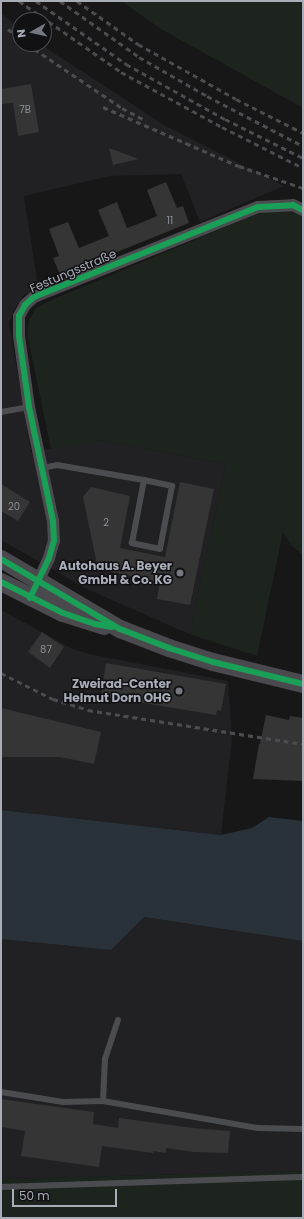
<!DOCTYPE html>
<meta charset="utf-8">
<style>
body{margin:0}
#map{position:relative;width:304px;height:1219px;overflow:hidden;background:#171717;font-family:Poppins,sans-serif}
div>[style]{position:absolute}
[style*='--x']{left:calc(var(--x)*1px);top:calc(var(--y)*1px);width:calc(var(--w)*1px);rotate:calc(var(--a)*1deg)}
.built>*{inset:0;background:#212123}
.green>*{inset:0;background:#1d241e}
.water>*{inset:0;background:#2a3239}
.building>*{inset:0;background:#353536}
.lane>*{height:6px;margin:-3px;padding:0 3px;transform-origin:3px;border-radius:3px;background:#4b4c50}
.street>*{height:12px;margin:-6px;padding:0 6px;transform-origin:6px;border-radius:6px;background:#4b4c50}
.secondary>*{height:18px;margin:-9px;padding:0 9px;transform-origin:9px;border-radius:9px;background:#4a4a4e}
.rail>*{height:3px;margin-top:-1.5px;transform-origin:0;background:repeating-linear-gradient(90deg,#4b4c4f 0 5px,transparent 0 9px)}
.cycleway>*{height:6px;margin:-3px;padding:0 3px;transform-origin:3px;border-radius:3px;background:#1a9f57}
.dots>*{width:11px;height:11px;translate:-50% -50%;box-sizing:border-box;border:2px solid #111113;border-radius:50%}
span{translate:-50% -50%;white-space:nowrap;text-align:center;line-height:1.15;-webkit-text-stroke:3px #111113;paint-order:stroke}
.number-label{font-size:10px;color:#8b8f98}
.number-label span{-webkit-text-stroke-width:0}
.street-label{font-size:12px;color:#a8adb8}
.poi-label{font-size:12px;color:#a8adb8;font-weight:700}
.right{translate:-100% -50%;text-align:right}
.frame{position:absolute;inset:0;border:2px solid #a8adb8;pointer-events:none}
.north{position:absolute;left:12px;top:12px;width:40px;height:40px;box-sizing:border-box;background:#111113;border:1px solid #4d4f55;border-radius:50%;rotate:262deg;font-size:11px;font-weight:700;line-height:16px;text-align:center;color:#a8adb8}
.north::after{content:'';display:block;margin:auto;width:14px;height:18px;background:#757880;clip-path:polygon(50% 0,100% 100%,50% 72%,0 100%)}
.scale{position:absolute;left:12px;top:1189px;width:105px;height:18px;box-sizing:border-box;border:2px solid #a8adb8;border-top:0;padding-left:5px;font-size:12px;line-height:14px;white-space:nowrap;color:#a8adb8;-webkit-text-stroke:3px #111113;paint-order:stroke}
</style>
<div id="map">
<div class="built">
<div style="clip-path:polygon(1px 13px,20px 29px,20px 44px,40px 44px,164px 125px,284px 186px,200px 222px,181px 174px,110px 176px,24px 196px,38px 287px,23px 296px,14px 310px,9px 323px,31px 452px,100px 440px,226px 464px,189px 634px,87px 589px,1px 540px)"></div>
<div style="clip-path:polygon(1px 610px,71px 648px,89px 654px,228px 681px,232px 739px,221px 835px,1px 810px)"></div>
<div style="clip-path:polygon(144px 917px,303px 941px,303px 1171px,1px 1179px,1px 939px,111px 950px)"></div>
</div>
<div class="green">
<div style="clip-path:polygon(121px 1px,303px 1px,303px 108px,161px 29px)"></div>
<div style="clip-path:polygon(285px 210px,303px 213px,303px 555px,292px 546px,283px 532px,257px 656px,189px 634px,226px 464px,100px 440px,51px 449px,27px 333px,29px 320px,36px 308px,49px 301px,259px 213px)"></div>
<div style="clip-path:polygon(303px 1171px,303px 1218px,1px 1218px,1px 1179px)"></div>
</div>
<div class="water">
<div style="clip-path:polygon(1px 810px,221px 835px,252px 828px,269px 817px,303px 821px,303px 941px,144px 917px,111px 950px,1px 939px)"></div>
</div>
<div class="building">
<div style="clip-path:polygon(31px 84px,39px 132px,18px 136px,13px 103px,1px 104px,1px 89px)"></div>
<div style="clip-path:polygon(109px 148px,139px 159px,113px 165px)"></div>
<div style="clip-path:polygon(166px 182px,177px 208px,183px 206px,189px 223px,60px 275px,53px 258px,59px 256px,49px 229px,68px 222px,79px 248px,109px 236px,98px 210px,117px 202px,127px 228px,143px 222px,157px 216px,147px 190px)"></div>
<div style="clip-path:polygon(180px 482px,214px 489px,190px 605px,157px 599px,160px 582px,98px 569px,83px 497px,91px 487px,130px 496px,120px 548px,165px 557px)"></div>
<div style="clip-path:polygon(1px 484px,30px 502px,18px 521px,1px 511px)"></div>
<div style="clip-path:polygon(42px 632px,64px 647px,50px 668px,28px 652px)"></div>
<div style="clip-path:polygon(106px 663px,226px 684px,221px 711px,217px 710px,216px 715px,101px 696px)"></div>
<div style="clip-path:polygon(1px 708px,101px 732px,94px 764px,60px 757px,1px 757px)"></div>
<div style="clip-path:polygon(266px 715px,289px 720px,290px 716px,303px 718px,303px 781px,253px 779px,259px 744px,260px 744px)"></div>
<div style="clip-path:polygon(1px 1099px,94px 1112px,93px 1124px,118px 1128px,119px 1118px,193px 1128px,230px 1131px,228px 1153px,194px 1152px,166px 1148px,166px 1153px,153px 1151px,153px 1153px,102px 1146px,99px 1167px,21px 1156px,25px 1131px,1px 1127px)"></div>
</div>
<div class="lane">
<div style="--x:1;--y:412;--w:28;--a:-10"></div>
<div style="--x:42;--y:468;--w:15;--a:-11"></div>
<div style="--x:57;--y:465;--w:88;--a:9.8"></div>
<div style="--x:144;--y:480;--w:29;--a:12"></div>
<div style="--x:172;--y:486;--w:64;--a:100.8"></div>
<div style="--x:160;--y:549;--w:29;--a:-168"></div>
<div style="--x:132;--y:543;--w:64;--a:-79.2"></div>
<div style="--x:1;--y:1092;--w:63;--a:9.2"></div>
<div style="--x:63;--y:1102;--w:40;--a:-1.4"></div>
<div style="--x:103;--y:1101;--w:157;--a:9.9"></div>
<div style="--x:258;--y:1128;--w:45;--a:1.3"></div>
<div style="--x:103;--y:1101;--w:42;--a:-87.3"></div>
<div style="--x:105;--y:1059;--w:41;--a:-71.6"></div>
<div style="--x:1;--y:1187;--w:302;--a:-1.9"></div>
</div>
<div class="street">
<div style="--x:35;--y:588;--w:33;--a:-65"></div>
<div style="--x:49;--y:558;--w:18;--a:-74"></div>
<div style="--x:54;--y:541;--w:20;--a:-93"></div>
<div style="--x:53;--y:521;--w:116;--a:-101.9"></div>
<div style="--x:29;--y:407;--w:72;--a:-98"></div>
<div style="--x:19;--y:336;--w:20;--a:-90"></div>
<div style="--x:19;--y:316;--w:13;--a:-61"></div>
<div style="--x:25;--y:305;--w:12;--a:-42"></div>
<div style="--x:34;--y:297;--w:241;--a:-21.9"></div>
<div style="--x:258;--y:207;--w:35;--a:-3"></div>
<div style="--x:293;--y:205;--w:11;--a:27"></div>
</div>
<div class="secondary">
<div style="--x:1;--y:559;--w:138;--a:30.5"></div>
<div style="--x:120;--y:629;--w:53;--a:21.2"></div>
<div style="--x:169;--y:648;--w:46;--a:17.7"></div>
<div style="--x:213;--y:662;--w:93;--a:13.7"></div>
<div style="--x:1;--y:582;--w:69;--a:26.6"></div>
<div style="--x:63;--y:613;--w:43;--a:17.6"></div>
</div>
<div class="rail">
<div style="--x:19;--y:1;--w:124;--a:34.8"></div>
<div style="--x:121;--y:72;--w:115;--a:28.6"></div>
<div style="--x:222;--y:127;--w:91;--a:26.8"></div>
<div style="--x:36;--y:1;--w:110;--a:35"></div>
<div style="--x:126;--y:64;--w:113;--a:29.1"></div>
<div style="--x:225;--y:119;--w:87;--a:26.6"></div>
<div style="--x:60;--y:1;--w:97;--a:35.3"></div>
<div style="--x:139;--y:57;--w:78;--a:29.8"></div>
<div style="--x:207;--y:96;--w:108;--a:27.5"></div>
<div style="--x:77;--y:1;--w:75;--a:35.2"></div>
<div style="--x:138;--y:44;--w:112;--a:29.3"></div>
<div style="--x:236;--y:99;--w:75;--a:26.9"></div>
<div style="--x:8;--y:29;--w:15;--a:37"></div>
<div style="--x:27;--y:44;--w:115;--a:34"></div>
<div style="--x:122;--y:108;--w:27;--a:28"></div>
<div style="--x:103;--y:107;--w:148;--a:23.5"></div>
<div style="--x:239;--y:166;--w:68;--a:19"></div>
<div style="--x:1;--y:673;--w:58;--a:26.6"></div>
<div style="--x:53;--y:699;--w:37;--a:17"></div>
<div style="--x:88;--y:710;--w:218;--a:9"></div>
</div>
<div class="cycleway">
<div style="--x:1;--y:559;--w:138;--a:30.5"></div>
<div style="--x:120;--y:629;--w:53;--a:21.2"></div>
<div style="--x:169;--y:648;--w:46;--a:17.7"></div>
<div style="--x:213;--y:662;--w:93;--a:13.7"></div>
<div style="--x:1;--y:582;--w:69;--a:26.6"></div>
<div style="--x:63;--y:613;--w:34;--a:19"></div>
<div style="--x:95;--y:624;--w:17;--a:10"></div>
<div style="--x:30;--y:598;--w:44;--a:-64.6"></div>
<div style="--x:49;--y:558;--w:18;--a:-74"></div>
<div style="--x:54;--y:541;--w:20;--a:-93"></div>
<div style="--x:53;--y:521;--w:116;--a:-101.9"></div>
<div style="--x:29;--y:407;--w:72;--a:-98"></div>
<div style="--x:19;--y:336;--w:20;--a:-90"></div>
<div style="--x:19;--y:316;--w:13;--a:-61"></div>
<div style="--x:25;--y:305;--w:12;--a:-42"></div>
<div style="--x:34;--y:297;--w:241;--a:-21.9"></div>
<div style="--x:258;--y:207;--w:35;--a:-3"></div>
<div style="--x:293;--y:205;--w:11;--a:27"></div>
</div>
<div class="dots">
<div style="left:180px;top:573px;background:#757880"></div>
<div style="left:179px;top:691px;background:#757880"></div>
</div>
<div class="number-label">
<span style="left:25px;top:110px">7B</span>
<span style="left:170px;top:221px">11</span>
<span style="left:14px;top:507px">20</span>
<span style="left:106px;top:523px">2</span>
<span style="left:46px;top:650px">87</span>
</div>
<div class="street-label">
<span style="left:73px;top:271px;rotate:-23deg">Festungsstraße</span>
</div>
<div class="poi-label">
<span class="right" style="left:172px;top:573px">Autohaus A. Beyer<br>GmbH &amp; Co. KG</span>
<span class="right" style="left:171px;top:691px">Zweirad-Center<br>Helmut Dorn OHG</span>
</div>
<div class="frame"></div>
<div class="north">N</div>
<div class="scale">50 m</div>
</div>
